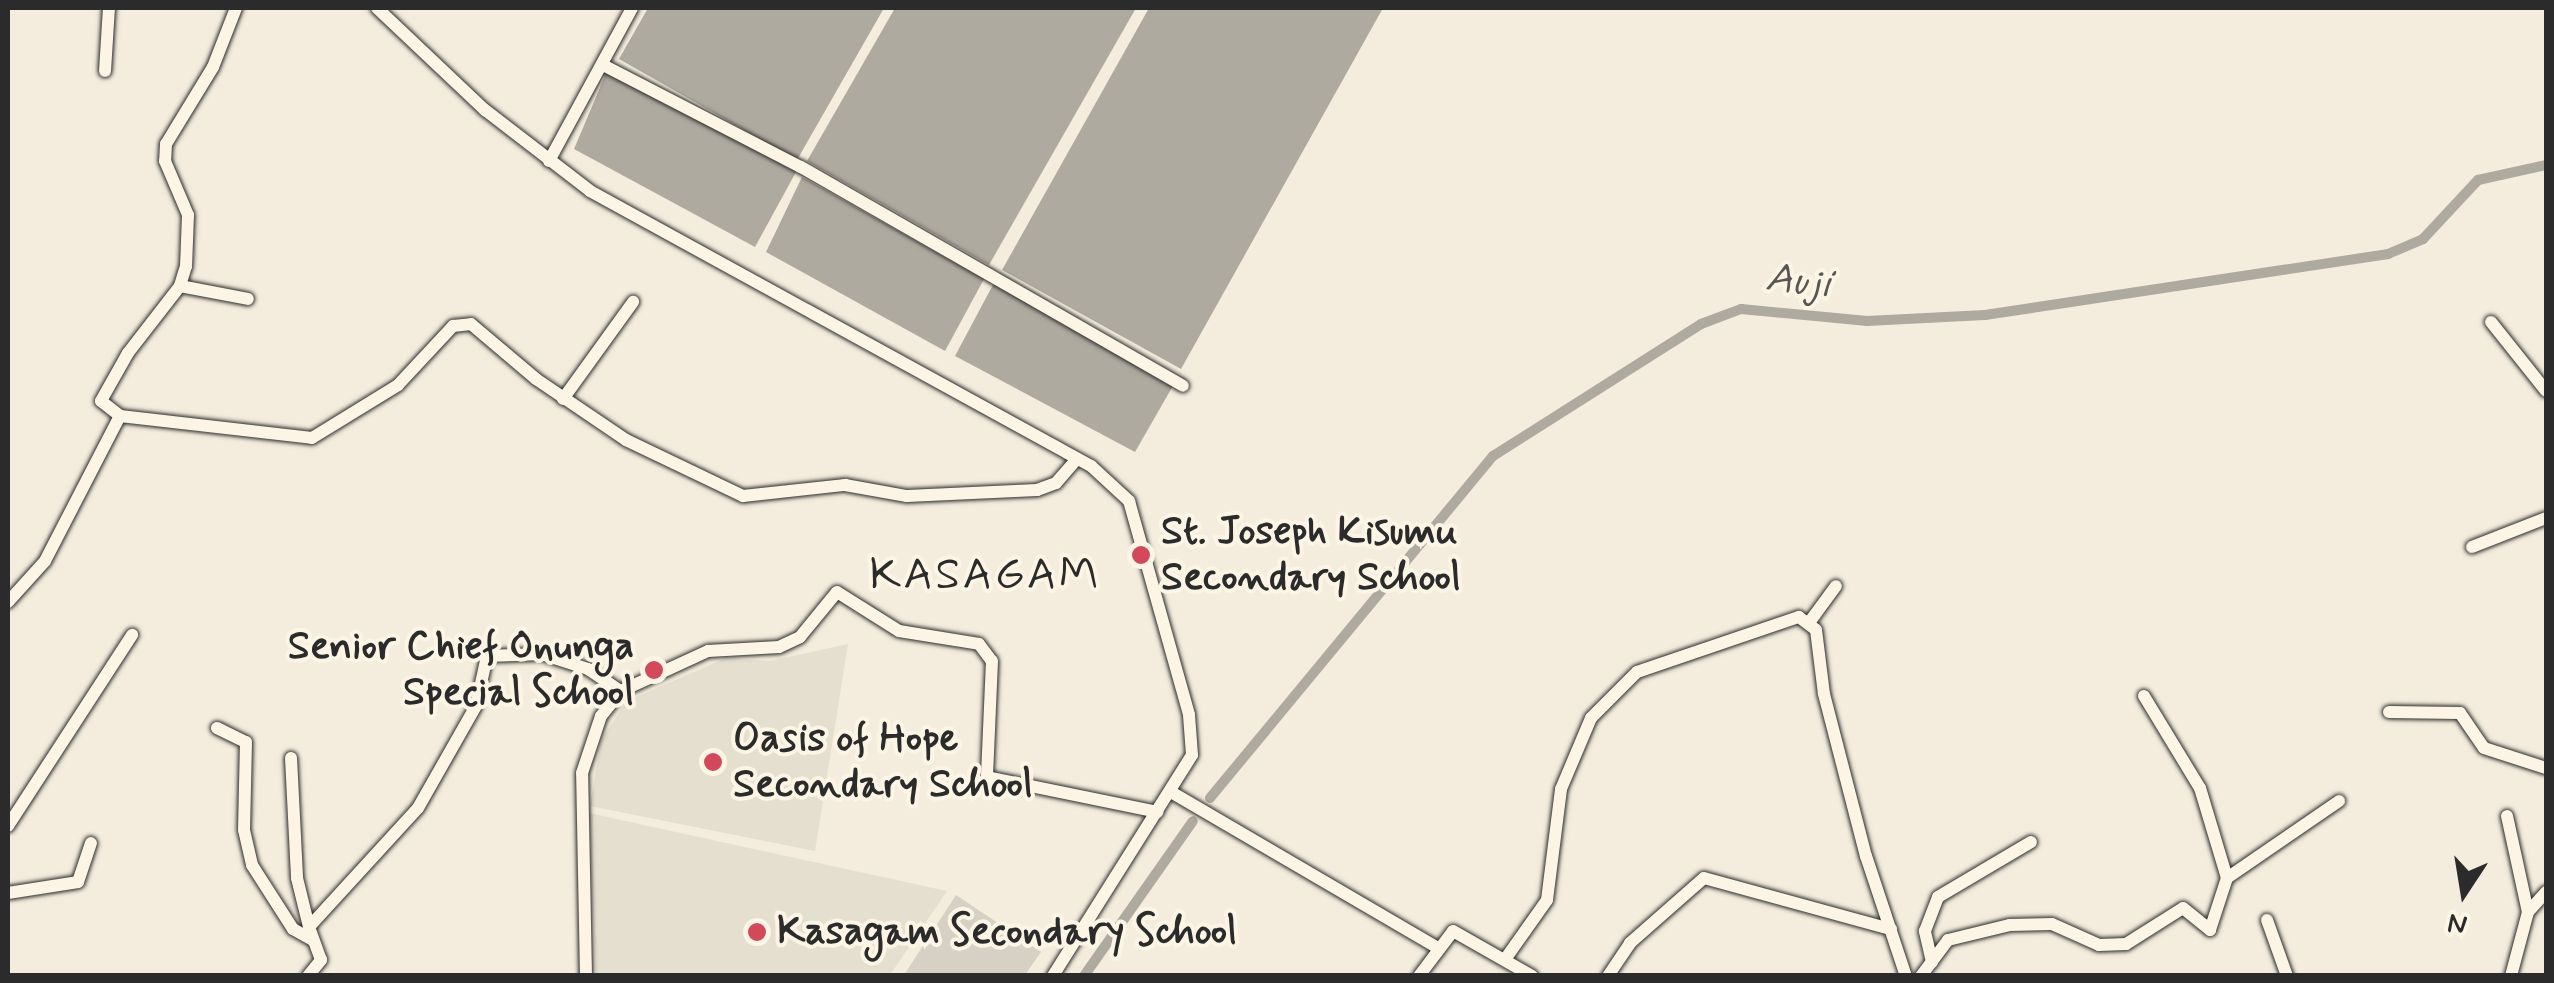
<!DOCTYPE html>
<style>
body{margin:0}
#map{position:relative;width:2554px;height:983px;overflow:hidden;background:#f4edde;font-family:Mynerve,sans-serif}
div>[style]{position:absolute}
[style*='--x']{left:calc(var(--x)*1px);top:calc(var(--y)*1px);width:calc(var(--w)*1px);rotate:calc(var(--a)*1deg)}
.built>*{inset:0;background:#e5dfd0}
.green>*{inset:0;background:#d6d1c4}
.water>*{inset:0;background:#afaaa0}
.canal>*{height:10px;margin:-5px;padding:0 5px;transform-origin:5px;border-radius:5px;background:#afaaa0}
.roads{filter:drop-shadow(0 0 2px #2b2b2b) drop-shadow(0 0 2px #2b2b2b)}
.minor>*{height:12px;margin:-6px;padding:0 6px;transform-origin:6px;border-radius:6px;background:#fcf5e5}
.dots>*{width:28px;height:28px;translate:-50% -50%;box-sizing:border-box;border:5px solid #fcf5e5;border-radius:50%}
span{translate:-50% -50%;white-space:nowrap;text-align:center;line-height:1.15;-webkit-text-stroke:8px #fcf5e5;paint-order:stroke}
.poi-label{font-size:40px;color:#2b2b2b;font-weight:700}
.left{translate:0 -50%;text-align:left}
.right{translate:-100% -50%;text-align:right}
.water-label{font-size:42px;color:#595754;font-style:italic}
.quarter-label{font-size:45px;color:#2b2b2b;letter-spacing:2.5px}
.frame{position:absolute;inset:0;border:10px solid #2b2b2b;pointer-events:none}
.north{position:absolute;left:2414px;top:843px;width:100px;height:100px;-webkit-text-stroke:8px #fcf5e5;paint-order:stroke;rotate:192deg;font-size:28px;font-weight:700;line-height:40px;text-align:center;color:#2b2b2b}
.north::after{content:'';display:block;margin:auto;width:35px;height:45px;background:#2b2b2b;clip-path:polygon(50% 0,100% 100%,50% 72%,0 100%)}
</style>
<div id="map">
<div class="built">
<div style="clip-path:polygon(848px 644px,815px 851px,590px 806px,601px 740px,627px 701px,726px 658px,770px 661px)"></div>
<div style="clip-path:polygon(589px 813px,947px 891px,890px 975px,604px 975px,596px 973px)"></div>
</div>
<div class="green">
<div style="clip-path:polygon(956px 895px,1041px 952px,1025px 975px,904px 975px)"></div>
</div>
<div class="water">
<div style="clip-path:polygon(648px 8px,884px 8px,797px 160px,619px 59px)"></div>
<div style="clip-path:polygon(895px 8px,1136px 8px,989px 265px,807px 161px)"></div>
<div style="clip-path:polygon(1149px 8px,1383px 8px,1181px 369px,1002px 270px)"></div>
<div style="clip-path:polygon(607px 71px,796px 172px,755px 247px,574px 149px)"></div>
<div style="clip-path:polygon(802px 177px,984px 279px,945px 351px,766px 252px)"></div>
<div style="clip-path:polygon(995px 281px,1174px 384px,1135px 452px,955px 356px)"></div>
</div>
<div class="canal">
<div style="--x:1210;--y:798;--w:444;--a:-50.4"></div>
<div style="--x:1493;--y:456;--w:246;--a:-32.4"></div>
<div style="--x:1701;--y:324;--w:43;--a:-20.6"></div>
<div style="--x:1741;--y:309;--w:127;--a:5.4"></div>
<div style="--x:1867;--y:321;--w:118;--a:-2.9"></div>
<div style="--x:1985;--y:315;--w:408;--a:-8.6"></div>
<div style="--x:2388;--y:254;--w:38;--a:-23"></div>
<div style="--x:2423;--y:239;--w:81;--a:-47"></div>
<div style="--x:2478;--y:180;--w:70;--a:-12.4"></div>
<div style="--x:1084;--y:976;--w:189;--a:-54.9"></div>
</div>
<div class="roads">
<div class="minor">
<div style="--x:236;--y:8;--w:63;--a:111.3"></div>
<div style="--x:213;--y:67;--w:90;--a:121.4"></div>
<div style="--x:166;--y:144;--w:17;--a:93"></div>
<div style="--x:165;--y:161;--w:59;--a:66.9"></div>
<div style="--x:188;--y:215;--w:51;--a:92.2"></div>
<div style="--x:186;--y:266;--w:21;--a:107"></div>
<div style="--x:180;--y:286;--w:85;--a:127.8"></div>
<div style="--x:128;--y:353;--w:55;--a:119.4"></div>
<div style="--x:101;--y:401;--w:24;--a:38"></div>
<div style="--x:120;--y:416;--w:193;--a:6.5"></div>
<div style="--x:312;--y:438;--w:101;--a:-31.6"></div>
<div style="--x:398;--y:385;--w:81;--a:-47"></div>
<div style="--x:453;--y:326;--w:18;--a:-6"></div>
<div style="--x:471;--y:324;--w:85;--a:40.2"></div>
<div style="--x:536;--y:379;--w:109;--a:34.1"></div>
<div style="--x:626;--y:440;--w:130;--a:25.6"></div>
<div style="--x:743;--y:496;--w:103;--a:-6.2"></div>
<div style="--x:845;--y:485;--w:63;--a:10.1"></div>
<div style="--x:907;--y:496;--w:130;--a:-2.6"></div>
<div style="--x:1037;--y:490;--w:20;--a:-20"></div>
<div style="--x:1056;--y:483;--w:32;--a:-49"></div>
<div style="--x:377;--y:8;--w:149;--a:43.4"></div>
<div style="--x:485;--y:110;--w:133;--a:37.6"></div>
<div style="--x:590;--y:191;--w:572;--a:28.76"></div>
<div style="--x:1091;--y:466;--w:52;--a:42.6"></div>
<div style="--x:1129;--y:501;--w:222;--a:74.3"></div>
<div style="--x:1189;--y:715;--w:40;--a:85.7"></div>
<div style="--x:1192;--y:755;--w:261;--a:122.2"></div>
<div style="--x:603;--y:65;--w:223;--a:27.3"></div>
<div style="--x:801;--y:167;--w:440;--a:29.8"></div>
<div style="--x:105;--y:71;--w:63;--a:-86.4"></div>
<div style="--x:549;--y:161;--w:174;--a:-61.5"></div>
<div style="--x:180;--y:286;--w:69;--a:10.8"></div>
<div style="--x:2491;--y:322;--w:88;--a:51.4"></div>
<div style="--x:563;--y:399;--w:120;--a:-54.2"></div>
<div style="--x:2472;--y:547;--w:79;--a:-21.4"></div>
<div style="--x:8;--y:602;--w:55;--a:-47.9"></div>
<div style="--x:45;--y:561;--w:163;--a:-62.7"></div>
<div style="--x:1811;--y:620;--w:42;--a:-53.7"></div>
<div style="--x:2144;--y:696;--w:108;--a:58.7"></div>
<div style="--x:2200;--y:788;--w:94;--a:73.3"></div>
<div style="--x:2389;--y:712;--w:71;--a:0.8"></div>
<div style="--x:2460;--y:713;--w:42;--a:55.6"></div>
<div style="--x:2484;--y:748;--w:65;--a:17.9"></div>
<div style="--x:217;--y:728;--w:32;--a:26"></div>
<div style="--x:246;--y:742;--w:88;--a:91.3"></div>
<div style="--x:244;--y:830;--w:36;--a:77"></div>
<div style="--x:252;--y:865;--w:76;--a:57.4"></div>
<div style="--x:293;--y:929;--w:23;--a:29"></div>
<div style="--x:291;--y:758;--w:120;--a:87.1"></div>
<div style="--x:297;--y:878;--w:50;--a:76.2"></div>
<div style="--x:1171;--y:792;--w:309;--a:30.3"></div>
<div style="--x:2507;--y:816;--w:98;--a:77.7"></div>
<div style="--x:2528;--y:912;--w:66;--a:104.9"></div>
<div style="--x:8;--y:826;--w:228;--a:-57"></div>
<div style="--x:8;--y:893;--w:71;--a:-8.9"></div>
<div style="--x:78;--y:882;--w:41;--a:-71.6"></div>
<div style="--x:2528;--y:912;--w:27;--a:-48"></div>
<div style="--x:2267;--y:920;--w:59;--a:70.3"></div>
<div style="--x:1506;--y:958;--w:71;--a:-54.7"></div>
<div style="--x:1547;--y:900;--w:112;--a:-82.8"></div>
<div style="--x:1561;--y:789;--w:77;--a:-67.1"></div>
<div style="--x:1591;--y:718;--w:65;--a:-45"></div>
<div style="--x:1637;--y:672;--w:171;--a:-18.8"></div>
<div style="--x:1799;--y:617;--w:21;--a:37"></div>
<div style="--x:1816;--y:630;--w:64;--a:82.9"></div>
<div style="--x:1824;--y:694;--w:167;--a:75.5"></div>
<div style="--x:1866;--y:856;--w:126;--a:71.6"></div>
<div style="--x:1932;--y:962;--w:32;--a:-103"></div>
<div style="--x:1925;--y:931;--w:36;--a:-69"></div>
<div style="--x:1938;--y:897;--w:108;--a:-30.6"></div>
<div style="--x:308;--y:976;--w:21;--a:-51"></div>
<div style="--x:321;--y:960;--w:35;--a:-110"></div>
<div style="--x:309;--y:927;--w:161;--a:-47.5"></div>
<div style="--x:418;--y:808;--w:117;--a:-60.4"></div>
<div style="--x:476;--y:706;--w:51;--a:-77.6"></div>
<div style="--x:487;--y:656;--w:55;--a:-2.1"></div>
<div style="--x:542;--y:654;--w:48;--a:18.1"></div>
<div style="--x:588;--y:669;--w:40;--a:34"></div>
<div style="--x:586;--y:976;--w:203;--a:-91.1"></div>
<div style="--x:582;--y:773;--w:60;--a:-71.6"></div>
<div style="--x:601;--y:716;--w:32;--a:-51"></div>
<div style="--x:621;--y:691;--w:96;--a:-24.7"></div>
<div style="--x:708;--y:651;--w:71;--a:-3.2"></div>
<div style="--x:779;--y:647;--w:23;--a:-25"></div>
<div style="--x:800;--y:637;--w:58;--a:-50.6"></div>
<div style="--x:837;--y:592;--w:73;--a:32.2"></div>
<div style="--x:899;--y:631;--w:81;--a:9.2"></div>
<div style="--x:979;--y:644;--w:21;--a:53"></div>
<div style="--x:992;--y:661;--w:116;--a:92.5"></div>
<div style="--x:987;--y:777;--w:174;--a:11.6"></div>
<div style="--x:1419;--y:976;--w:56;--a:-52.9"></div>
<div style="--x:1453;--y:931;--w:91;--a:29.7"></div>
<div style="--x:1608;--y:976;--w:40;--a:-56"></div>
<div style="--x:1630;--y:943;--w:98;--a:-41.3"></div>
<div style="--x:1704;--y:878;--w:194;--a:15.3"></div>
<div style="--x:1921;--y:976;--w:45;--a:-53.1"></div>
<div style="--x:1948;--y:940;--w:64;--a:-13.6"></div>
<div style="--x:2010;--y:925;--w:42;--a:-1.4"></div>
<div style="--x:2052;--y:924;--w:51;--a:24.1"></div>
<div style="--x:2099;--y:945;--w:27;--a:-2"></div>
<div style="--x:2126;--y:944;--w:67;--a:-32.3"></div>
<div style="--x:2183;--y:908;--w:35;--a:39"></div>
<div style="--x:2210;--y:930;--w:55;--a:-71.9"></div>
<div style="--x:2227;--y:878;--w:136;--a:-34.5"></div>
</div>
</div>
<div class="dots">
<div style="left:1141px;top:555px;background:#d1495b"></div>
<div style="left:654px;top:670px;background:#d1495b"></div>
<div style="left:713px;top:762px;background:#d1495b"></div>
<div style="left:757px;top:932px;background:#d1495b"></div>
</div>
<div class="poi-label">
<span class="left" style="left:1161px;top:555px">St. Joseph Kisumu<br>Secondary School</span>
<span class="right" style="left:634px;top:670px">Senior Chief Onunga<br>Special School</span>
<span class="left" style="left:733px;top:762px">Oasis of Hope<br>Secondary School</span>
<span class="left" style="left:777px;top:932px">Kasagam Secondary School</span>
</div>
<div class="water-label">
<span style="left:1798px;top:282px;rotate:6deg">Auji</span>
</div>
<div class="quarter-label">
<span style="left:985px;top:576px">KASAGAM</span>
</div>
<div class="frame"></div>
<div class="north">N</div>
</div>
